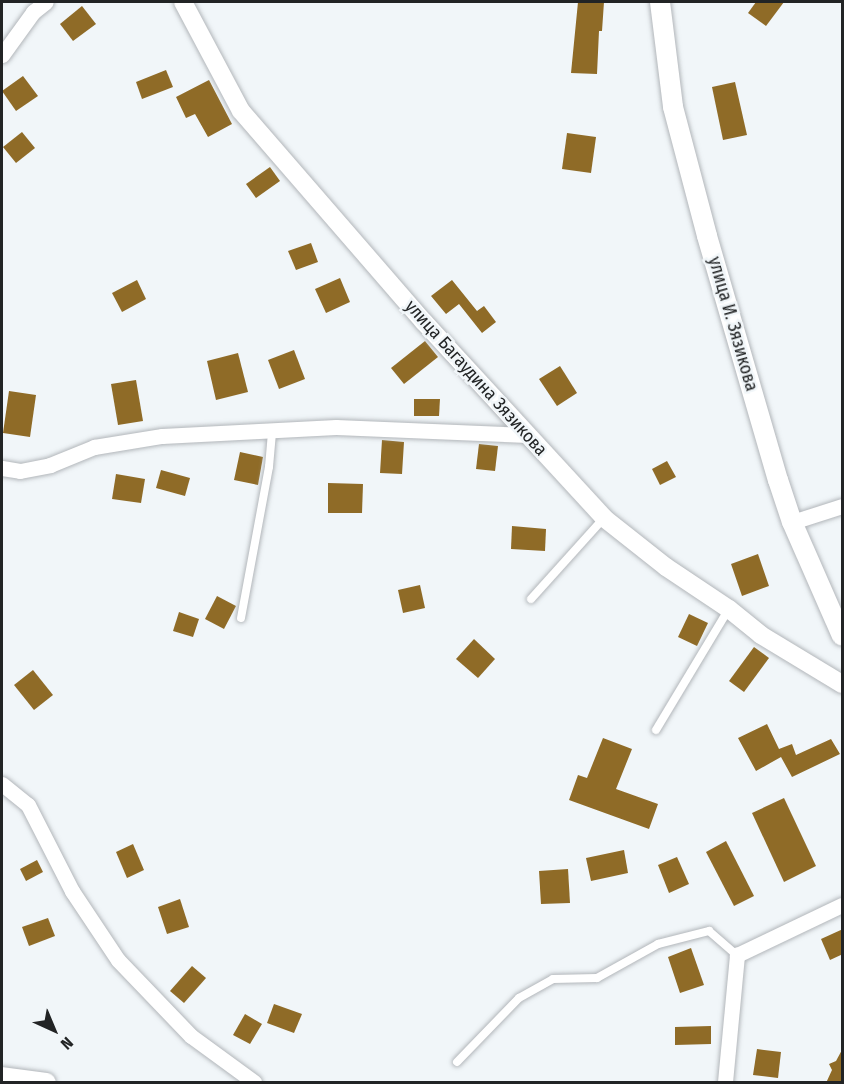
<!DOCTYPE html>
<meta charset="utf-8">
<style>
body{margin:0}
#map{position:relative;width:844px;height:1084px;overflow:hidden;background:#f1f6f9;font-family:"Fira Sans Condensed",sans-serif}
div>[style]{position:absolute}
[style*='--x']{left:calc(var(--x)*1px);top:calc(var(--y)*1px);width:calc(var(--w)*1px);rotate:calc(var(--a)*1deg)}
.building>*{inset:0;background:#8f6b27}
.roads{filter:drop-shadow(0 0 2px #b2b6ba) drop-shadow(0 0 2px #b2b6ba)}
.service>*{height:8px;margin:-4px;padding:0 4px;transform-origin:4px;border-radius:4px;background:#fff}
.minor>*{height:15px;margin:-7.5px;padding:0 7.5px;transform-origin:7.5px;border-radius:7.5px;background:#fff}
.tertiary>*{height:18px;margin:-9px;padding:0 9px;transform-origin:9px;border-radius:9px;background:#fff}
.secondary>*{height:20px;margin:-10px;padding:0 10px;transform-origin:10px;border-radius:10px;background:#fff}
span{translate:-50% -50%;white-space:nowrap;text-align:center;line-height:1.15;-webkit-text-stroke:5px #f1f6f9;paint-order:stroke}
.street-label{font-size:18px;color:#222425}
.frame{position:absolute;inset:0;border:3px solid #222425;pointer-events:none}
.north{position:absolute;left:24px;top:1000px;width:60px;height:60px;-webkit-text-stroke:4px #f1f6f9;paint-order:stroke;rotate:136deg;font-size:16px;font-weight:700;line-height:24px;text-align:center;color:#222425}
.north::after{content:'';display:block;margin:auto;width:21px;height:27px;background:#222425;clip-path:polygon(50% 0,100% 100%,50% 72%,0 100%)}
</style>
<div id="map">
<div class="building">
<div style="clip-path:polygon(578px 2px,604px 2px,602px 31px,599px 31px,597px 74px,571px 73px)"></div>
<div style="clip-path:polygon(756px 2px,784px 2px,766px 26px,748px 13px)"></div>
<div style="clip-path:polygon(82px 6px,96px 24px,73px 41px,60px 24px)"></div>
<div style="clip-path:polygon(166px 70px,173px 87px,142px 99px,136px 82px)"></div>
<div style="clip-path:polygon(23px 76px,38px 96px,16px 111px,2px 91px)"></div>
<div style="clip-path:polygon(209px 80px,232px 124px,208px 137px,195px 114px,186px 118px,176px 97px)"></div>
<div style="clip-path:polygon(735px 82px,747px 135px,723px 140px,712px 87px)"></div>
<div style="clip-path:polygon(22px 132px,35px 148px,16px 163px,3px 147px)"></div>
<div style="clip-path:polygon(567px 133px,596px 137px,591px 173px,562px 169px)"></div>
<div style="clip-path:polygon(270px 167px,280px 181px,256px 198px,246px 184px)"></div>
<div style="clip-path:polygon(311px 243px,318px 262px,296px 270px,288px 251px)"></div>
<div style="clip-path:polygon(340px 278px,350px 302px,326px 313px,315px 289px)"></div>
<div style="clip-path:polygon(137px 280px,146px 299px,122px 312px,112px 293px)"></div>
<div style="clip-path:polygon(452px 280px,477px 311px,484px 306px,496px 322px,482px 333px,459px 304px,446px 314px,431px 296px)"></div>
<div style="clip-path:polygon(425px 341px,438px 357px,404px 384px,391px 368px)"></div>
<div style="clip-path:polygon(294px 350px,305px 379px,279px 389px,268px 360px)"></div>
<div style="clip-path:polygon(238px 353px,248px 392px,216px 400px,207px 361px)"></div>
<div style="clip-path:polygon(560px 366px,577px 393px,557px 406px,539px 379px)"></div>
<div style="clip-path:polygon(136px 380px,143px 421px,118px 425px,111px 384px)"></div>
<div style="clip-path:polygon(9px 391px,36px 395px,30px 437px,3px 433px)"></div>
<div style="clip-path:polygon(414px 399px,440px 399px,439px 416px,414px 416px)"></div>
<div style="clip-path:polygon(382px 440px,404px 442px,402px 474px,380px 473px)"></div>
<div style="clip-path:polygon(479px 444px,498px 446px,495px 471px,476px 469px)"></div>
<div style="clip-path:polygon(240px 452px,263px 457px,258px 485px,234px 480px)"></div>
<div style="clip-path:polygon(667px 461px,676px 477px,660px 485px,652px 469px)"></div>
<div style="clip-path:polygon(161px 470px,190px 478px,185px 496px,156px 488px)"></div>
<div style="clip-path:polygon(116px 474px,145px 479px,141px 503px,112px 499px)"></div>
<div style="clip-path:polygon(328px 483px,363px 484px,362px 513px,328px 513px)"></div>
<div style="clip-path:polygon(512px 526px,546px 529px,545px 551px,511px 549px)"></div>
<div style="clip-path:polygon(758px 554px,769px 586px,742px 596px,731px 564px)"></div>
<div style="clip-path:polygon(420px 585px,425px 608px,403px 613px,398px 590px)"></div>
<div style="clip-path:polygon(217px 596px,236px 606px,224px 629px,205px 619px)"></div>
<div style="clip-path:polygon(179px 612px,199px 619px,193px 637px,173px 631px)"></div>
<div style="clip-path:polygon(689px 614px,708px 623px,697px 646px,678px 637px)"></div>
<div style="clip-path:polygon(474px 639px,495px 659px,478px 678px,456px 659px)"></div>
<div style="clip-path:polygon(754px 647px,769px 658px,744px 692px,729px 681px)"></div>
<div style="clip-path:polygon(33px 670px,53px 695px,34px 710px,14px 685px)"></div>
<div style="clip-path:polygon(767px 724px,779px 749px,792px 744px,796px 755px,831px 739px,840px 754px,792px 777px,781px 757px,756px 771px,738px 738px)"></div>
<div style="clip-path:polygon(603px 738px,632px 749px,616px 789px,658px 804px,649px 829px,569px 800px,578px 775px,587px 778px)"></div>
<div style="clip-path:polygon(784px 798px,816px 866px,784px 882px,752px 813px)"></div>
<div style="clip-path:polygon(726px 841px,754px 896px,734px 906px,706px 852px)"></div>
<div style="clip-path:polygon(133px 844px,144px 870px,127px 878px,116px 852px)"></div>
<div style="clip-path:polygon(624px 850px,628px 873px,591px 881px,586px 858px)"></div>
<div style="clip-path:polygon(677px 857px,689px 884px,669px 893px,658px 865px)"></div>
<div style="clip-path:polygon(37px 860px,43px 872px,26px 881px,20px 869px)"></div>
<div style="clip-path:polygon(568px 869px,570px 903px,541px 904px,539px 871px)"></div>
<div style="clip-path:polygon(180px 899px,189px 927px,167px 934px,158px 907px)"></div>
<div style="clip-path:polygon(48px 918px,55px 936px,29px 946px,22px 927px)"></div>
<div style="clip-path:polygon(843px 929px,843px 954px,830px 960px,821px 939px)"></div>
<div style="clip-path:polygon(691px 948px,704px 985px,680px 993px,668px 957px)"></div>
<div style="clip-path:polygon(192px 966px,206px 978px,184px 1003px,170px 991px)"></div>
<div style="clip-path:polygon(274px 1004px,302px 1014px,294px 1033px,267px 1023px)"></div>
<div style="clip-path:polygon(245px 1014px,262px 1024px,250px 1044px,233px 1035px)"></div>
<div style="clip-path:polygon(711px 1026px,711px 1044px,675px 1045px,675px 1027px)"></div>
<div style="clip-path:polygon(843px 1048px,843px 1083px,826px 1083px,832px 1070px,829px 1064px,836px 1061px)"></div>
<div style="clip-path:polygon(757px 1049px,781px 1052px,778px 1078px,753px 1075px)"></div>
</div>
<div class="roads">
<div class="service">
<div style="--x:531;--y:599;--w:109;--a:-48"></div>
<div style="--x:241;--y:618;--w:154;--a:-79.5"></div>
<div style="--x:269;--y:467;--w:37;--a:-85"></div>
<div style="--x:656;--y:730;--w:140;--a:-59"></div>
<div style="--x:457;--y:1062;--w:89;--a:-45.9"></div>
<div style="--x:519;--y:998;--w:39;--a:-29"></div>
<div style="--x:553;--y:979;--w:44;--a:-1.3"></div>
<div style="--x:597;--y:978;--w:70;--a:-29.1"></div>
<div style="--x:658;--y:944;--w:53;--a:-14.3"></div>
<div style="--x:709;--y:931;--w:37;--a:41"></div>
</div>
<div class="minor">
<div style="--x:2;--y:55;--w:53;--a:-54.2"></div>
<div style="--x:33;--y:12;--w:16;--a:-38"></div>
<div style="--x:2;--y:468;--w:18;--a:9"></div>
<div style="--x:20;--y:471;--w:31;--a:-11"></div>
<div style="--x:50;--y:465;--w:48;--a:-22.2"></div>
<div style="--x:94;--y:447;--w:69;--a:-9.2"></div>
<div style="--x:162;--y:436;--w:174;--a:-3"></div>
<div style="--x:336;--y:427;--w:192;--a:2.4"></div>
<div style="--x:792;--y:522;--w:52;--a:-17.7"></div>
<div style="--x:2;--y:784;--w:33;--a:39"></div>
<div style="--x:28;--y:805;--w:97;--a:62.9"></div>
<div style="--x:72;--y:891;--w:83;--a:56.3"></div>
<div style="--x:118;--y:960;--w:105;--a:46.2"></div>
<div style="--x:191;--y:1036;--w:78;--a:36.1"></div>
<div style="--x:725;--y:1082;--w:128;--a:-84.6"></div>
<div style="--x:737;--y:955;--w:116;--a:-25.5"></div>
</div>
<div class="tertiary">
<div style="--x:183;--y:2;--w:123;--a:62"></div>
<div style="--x:241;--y:111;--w:279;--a:49.1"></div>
<div style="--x:424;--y:322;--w:266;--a:47.4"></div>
<div style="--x:604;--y:518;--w:79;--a:38.3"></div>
<div style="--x:666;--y:567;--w:76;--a:33.7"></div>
<div style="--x:729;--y:609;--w:41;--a:39.1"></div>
<div style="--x:761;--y:635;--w:95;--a:31.2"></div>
<div style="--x:2;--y:1076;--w:45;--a:7.6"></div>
</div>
<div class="secondary">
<div style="--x:660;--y:2;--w:106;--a:82.9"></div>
<div style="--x:673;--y:107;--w:133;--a:75.2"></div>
<div style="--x:707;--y:236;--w:254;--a:73.8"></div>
<div style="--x:778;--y:480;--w:44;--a:71.6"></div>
<div style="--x:792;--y:522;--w:124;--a:66.3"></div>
</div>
</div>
<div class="street-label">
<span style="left:733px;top:324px;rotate:74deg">улица И. Зязикова</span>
<span style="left:476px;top:378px;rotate:48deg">улица Багаудина Зязикова</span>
</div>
<div class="frame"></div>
<div class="north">N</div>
</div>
